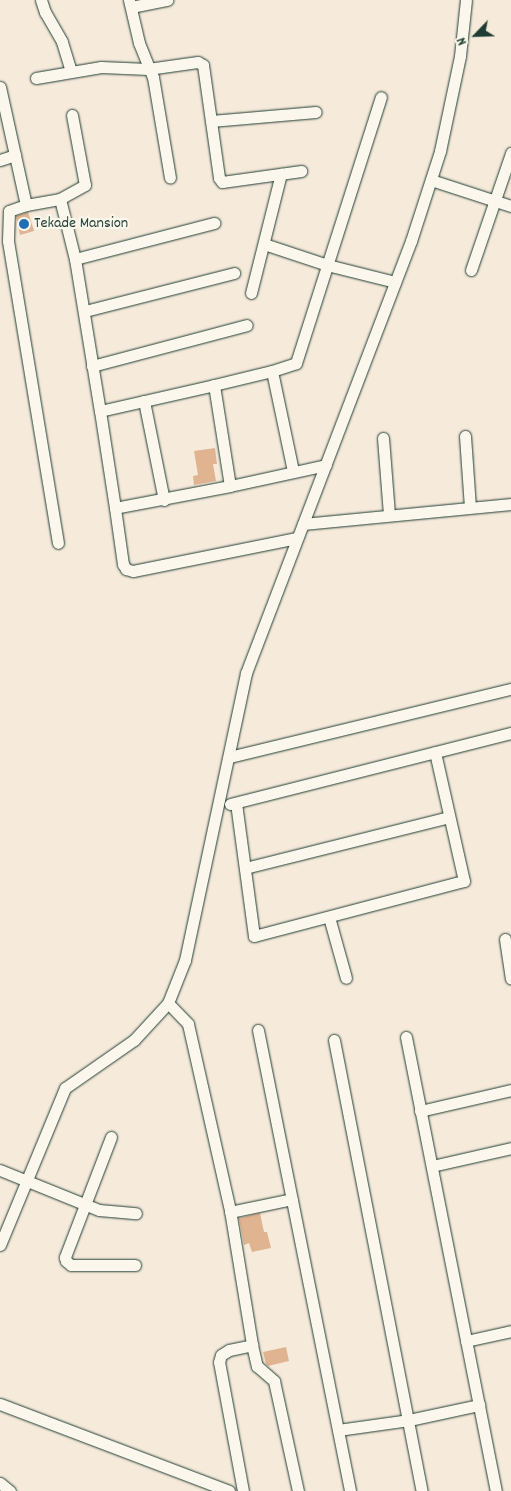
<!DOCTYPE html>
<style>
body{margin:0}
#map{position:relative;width:511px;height:1491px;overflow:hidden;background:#f6eada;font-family:Dekko,sans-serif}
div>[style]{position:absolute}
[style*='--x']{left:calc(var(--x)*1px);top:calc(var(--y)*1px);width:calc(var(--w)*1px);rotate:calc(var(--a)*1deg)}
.building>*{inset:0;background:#e0b491}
.roads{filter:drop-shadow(0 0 1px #1f3d34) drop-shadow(0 0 1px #1f3d34)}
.minor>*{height:11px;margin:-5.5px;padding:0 5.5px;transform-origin:5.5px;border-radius:5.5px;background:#fbf7ec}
.dots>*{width:14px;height:14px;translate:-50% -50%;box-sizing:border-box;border:2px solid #fbf7ec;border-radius:50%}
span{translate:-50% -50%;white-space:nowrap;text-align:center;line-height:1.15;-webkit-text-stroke:4.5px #fbf7ec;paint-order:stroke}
.poi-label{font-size:16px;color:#1f3d34}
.left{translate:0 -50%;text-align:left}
.north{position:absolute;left:451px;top:10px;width:50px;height:50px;-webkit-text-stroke:4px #fbf7ec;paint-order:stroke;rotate:246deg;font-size:14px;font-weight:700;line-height:20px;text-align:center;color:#1f3d34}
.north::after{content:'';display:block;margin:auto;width:18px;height:22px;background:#1f3d34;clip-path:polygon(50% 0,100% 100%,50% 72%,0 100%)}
</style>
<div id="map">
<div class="building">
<div style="clip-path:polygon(28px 212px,34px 231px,20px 235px,16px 216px)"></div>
<div style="clip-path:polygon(215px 448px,217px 464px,213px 464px,216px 481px,194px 485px,193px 476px,198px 475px,194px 451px)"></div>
<div style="clip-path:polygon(260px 1213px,264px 1232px,267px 1232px,271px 1248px,252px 1252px,249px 1243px,244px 1245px,239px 1218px)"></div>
<div style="clip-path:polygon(286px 1347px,289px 1361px,268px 1366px,266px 1364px,263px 1352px)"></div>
</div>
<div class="roads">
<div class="minor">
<div style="--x:41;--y:0;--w:13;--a:72"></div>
<div style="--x:45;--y:12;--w:34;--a:60"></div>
<div style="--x:62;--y:42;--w:31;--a:73"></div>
<div style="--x:129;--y:0;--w:44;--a:76.9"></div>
<div style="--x:139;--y:43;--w:37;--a:68"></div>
<div style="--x:153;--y:77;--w:102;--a:80.4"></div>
<div style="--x:131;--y:7;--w:37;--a:-11"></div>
<div style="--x:36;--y:78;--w:66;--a:-9.6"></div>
<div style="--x:101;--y:67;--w:47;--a:2.4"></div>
<div style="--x:148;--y:69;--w:50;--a:-8"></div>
<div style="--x:198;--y:62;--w:6;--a:31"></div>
<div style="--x:203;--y:65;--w:114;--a:81.9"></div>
<div style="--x:219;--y:178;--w:5;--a:53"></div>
<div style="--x:222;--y:182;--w:80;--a:-7.9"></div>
<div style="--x:0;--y:87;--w:121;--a:77.6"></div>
<div style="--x:26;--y:205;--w:35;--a:-10"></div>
<div style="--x:72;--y:115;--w:71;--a:79.5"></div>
<div style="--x:85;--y:185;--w:29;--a:151"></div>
<div style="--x:60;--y:199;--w:62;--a:76"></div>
<div style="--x:75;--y:259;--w:154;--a:80.7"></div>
<div style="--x:100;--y:411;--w:117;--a:-12.8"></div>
<div style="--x:214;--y:385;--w:102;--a:81"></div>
<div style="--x:230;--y:486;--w:117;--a:169.2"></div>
<div style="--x:115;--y:508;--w:57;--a:81.9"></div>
<div style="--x:123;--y:564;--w:6;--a:59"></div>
<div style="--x:126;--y:569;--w:7;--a:16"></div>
<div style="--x:133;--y:571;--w:167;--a:-11.4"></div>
<div style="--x:211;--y:121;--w:105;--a:-4.9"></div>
<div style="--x:0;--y:160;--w:16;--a:-18"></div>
<div style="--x:431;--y:180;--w:84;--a:18"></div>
<div style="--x:26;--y:205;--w:18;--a:161"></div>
<div style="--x:9;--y:211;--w:30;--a:92"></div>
<div style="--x:8;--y:241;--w:306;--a:80.6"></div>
<div style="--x:264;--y:244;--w:66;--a:18.4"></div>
<div style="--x:327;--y:265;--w:70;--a:14"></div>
<div style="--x:75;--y:259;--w:144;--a:-14.5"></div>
<div style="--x:471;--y:270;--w:124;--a:-71.1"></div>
<div style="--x:251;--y:293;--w:123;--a:-75.9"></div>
<div style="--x:85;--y:311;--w:154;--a:-14.3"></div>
<div style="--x:92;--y:366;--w:160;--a:-14.8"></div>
<div style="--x:214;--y:385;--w:60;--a:-13.6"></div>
<div style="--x:144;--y:401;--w:101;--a:78.6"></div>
<div style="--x:100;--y:411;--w:98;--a:81.2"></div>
<div style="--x:465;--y:436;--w:71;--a:86"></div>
<div style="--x:383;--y:438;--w:77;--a:85.5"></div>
<div style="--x:293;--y:471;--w:102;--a:-101.9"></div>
<div style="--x:272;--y:371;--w:25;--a:-18"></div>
<div style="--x:296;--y:363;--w:279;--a:-72.3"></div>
<div style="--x:230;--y:486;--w:98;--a:-12.3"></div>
<div style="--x:303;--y:524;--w:209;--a:-5.5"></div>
<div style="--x:229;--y:757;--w:290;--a:-13.6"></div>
<div style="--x:236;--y:803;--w:134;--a:82.3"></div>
<div style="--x:254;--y:936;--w:217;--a:-14.7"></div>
<div style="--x:464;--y:881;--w:132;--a:-102.7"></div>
<div style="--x:230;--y:804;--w:290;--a:-14.2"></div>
<div style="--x:245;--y:868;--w:210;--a:-14"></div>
<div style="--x:329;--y:917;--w:63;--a:74.4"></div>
<div style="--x:505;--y:939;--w:40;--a:81.5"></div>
<div style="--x:168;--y:1003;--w:29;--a:46"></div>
<div style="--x:188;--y:1024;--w:191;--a:77.3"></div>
<div style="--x:230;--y:1210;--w:137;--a:80.7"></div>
<div style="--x:252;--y:1345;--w:22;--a:77"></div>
<div style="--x:257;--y:1366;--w:23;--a:41"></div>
<div style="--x:274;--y:1381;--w:113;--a:77.7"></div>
<div style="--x:258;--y:1030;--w:470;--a:78.7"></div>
<div style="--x:406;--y:1037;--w:463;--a:78.8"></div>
<div style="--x:334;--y:1040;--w:460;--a:79"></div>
<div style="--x:420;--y:1111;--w:93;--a:-13"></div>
<div style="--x:111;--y:1137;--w:129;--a:111"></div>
<div style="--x:65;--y:1257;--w:4;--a:76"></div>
<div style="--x:66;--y:1261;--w:6;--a:39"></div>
<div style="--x:71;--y:1265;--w:64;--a:0"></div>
<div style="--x:432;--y:1166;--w:81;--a:-12.8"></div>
<div style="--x:0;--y:1170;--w:107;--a:22"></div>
<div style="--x:99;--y:1210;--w:37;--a:5"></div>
<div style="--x:230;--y:1212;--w:63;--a:-11.8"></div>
<div style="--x:0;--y:1245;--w:170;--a:-67.5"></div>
<div style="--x:65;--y:1088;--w:84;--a:-34.8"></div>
<div style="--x:134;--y:1040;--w:50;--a:-47.4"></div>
<div style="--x:168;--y:1003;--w:46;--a:-68.4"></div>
<div style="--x:185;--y:960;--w:293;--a:-78"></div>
<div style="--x:246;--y:673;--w:462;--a:-69.1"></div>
<div style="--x:411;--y:241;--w:95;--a:-72.1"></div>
<div style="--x:440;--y:151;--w:97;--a:-78.1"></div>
<div style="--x:460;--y:56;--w:56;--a:-83.9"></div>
<div style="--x:466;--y:1341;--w:46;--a:-12.5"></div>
<div style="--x:0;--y:1404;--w:245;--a:20.8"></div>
<div style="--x:338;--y:1430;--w:72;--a:-8"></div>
<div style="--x:409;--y:1420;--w:72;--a:-12.1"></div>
<div style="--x:0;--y:1483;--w:13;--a:39"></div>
<div style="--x:243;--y:1491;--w:131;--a:-100.5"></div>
<div style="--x:219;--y:1362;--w:7;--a:-74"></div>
<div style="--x:221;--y:1355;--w:9;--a:-32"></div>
<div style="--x:229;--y:1350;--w:24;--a:-12"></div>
</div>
</div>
<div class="dots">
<div style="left:24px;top:224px;background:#1f6fb2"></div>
</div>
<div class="poi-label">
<span class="left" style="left:34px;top:224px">Tekade Mansion</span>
</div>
<div class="north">N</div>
</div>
